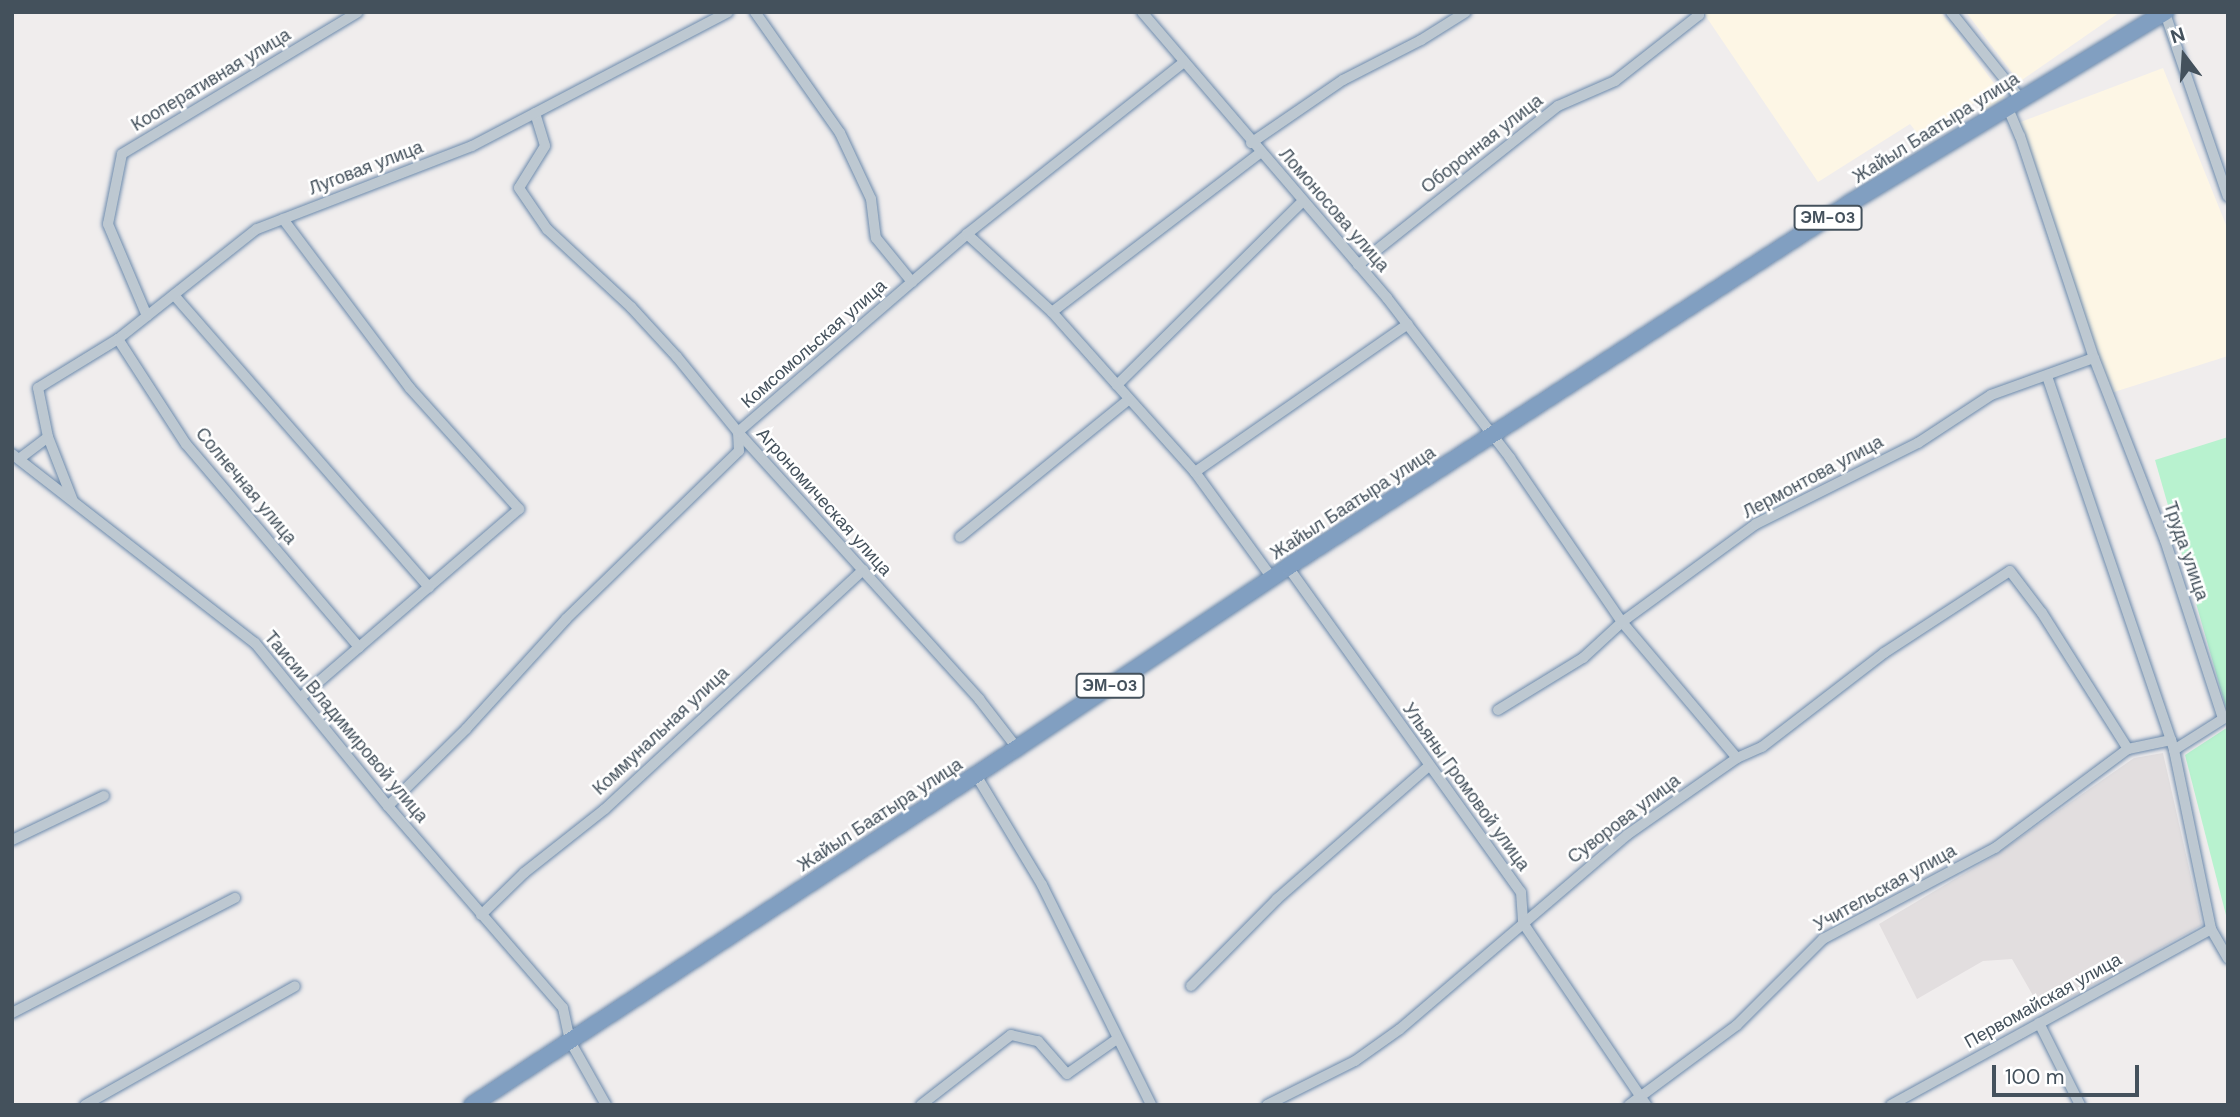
<!DOCTYPE html>
<meta charset="utf-8">
<style>
body{margin:0}
#map{position:relative;width:2240px;height:1117px;overflow:hidden;background:#f0eded;font-family:"DM Sans",sans-serif}
div>[style]{position:absolute}
[style*='--x']{left:calc(var(--x)*1px);top:calc(var(--y)*1px);width:calc(var(--w)*1px);rotate:calc(var(--a)*1deg)}
.commercial>*{inset:0;background:#fdf6e5}
.education>*{inset:0;background:#e2dedf}
.green>*{inset:0;background:#b8f2cf}
.roads{filter:drop-shadow(0 0 2px #6c8aac) drop-shadow(0 0 2px #6c8aac)}
.minor>*{height:10px;margin:-5px;padding:0 5px;transform-origin:5px;border-radius:5px;background:#bdc8d1}
.highway>*{height:16px;margin:-8px;padding:0 8px;transform-origin:8px;border-radius:8px;background:#819fc1}
span{translate:-50% -50%;white-space:nowrap;text-align:center;line-height:1.15;-webkit-text-stroke:5px #fff;paint-order:stroke}
.shield-label span{padding:2px 5px;background:#fff;border:2px solid;border-radius:5px;-webkit-text-stroke-width:0}
.shield-label{font-size:16px;color:#44515c;font-weight:700}
.street-label{font-size:18px;color:#44515c}
.frame{position:absolute;inset:0;border:14px solid #44515c;pointer-events:none}
.north{position:absolute;left:2149px;top:21px;width:70px;height:70px;-webkit-text-stroke:5px #fff;paint-order:stroke;rotate:343deg;font-size:19px;font-weight:700;line-height:28px;text-align:center;color:#44515c}
.north::after{content:'';display:block;margin:auto;width:24px;height:32px;background:#44515c;clip-path:polygon(50% 0,100% 100%,50% 72%,0 100%)}
.scale{position:absolute;left:1992px;top:1065px;width:147px;height:32px;box-sizing:border-box;border:4px solid #44515c;border-top:0;padding-left:9px;font-size:21px;line-height:24px;white-space:nowrap;color:#44515c;-webkit-text-stroke:5px #fff;paint-order:stroke}
</style>
<div id="map">
<div class="commercial">
<div style="clip-path:polygon(1703px 12px,1941px 12px,2005px 98px,1983px 111px,1976px 102px,1918px 134px,1910px 124px,1818px 182px)"></div>
<div style="clip-path:polygon(1966px 12px,2120px 12px,2019px 82px)"></div>
<div style="clip-path:polygon(2163px 68px,2228px 230px,2228px 356px,2111px 393px,2018px 123px)"></div>
</div>
<div class="education">
<div style="clip-path:polygon(2163px 753px,2202px 925px,2043px 1013px,2012px 959px,1983px 961px,1917px 999px,1879px 924px,1992px 857px,2134px 758px)"></div>
</div>
<div class="green">
<div style="clip-path:polygon(2228px 437px,2228px 715px,2155px 460px)"></div>
<div style="clip-path:polygon(2228px 727px,2228px 923px,2185px 755px)"></div>
</div>
<div class="roads">
<div class="minor">
<div style="--x:755;--y:12;--w:148;--a:54.9"></div>
<div style="--x:840;--y:133;--w:73;--a:64.8"></div>
<div style="--x:871;--y:199;--w:39;--a:83"></div>
<div style="--x:876;--y:238;--w:57;--a:50.7"></div>
<div style="--x:1142;--y:12;--w:377;--a:49.4"></div>
<div style="--x:1387;--y:298;--w:202;--a:52.4"></div>
<div style="--x:1510;--y:458;--w:199;--a:55.7"></div>
<div style="--x:1622;--y:622;--w:178;--a:49.8"></div>
<div style="--x:1951;--y:12;--w:110;--a:51.3"></div>
<div style="--x:2165;--y:13;--w:194;--a:71.1"></div>
<div style="--x:2007;--y:106;--w:33;--a:67"></div>
<div style="--x:2020;--y:136;--w:234;--a:71.6"></div>
<div style="--x:2094;--y:358;--w:195;--a:68.7"></div>
<div style="--x:2165;--y:540;--w:188;--a:72"></div>
<div style="--x:2223;--y:719;--w:58;--a:147.7"></div>
<div style="--x:2174;--y:750;--w:183;--a:78.3"></div>
<div style="--x:2211;--y:929;--w:34;--a:60"></div>
<div style="--x:535;--y:113;--w:34;--a:73"></div>
<div style="--x:545;--y:146;--w:49;--a:121.8"></div>
<div style="--x:519;--y:188;--w:50;--a:55.7"></div>
<div style="--x:547;--y:229;--w:115;--a:42.9"></div>
<div style="--x:631;--y:307;--w:68;--a:47.4"></div>
<div style="--x:677;--y:357;--w:97;--a:50.9"></div>
<div style="--x:738;--y:432;--w:360;--a:47.9"></div>
<div style="--x:979;--y:699;--w:62;--a:52.2"></div>
<div style="--x:1251;--y:143;--w:112;--a:-34.4"></div>
<div style="--x:1343;--y:80;--w:88;--a:-27.1"></div>
<div style="--x:1421;--y:40;--w:53;--a:-31.9"></div>
<div style="--x:283;--y:219;--w:211;--a:53.1"></div>
<div style="--x:410;--y:388;--w:163;--a:48"></div>
<div style="--x:519;--y:509;--w:289;--a:139.2"></div>
<div style="--x:967;--y:234;--w:115;--a:42.5"></div>
<div style="--x:1052;--y:312;--w:98;--a:48.3"></div>
<div style="--x:1117;--y:385;--w:117;--a:48.1"></div>
<div style="--x:1195;--y:472;--w:131;--a:54"></div>
<div style="--x:1358;--y:265;--w:256;--a:-38.5"></div>
<div style="--x:1558;--y:106;--w:62;--a:-23.7"></div>
<div style="--x:1615;--y:81;--w:107;--a:-38.2"></div>
<div style="--x:1699;--y:15;--w:4;--a:-124"></div>
<div style="--x:174;--y:295;--w:388;--a:48.9"></div>
<div style="--x:1052;--y:312;--w:262;--a:-37.4"></div>
<div style="--x:147;--y:316;--w:100;--a:-113"></div>
<div style="--x:108;--y:224;--w:71;--a:-78.7"></div>
<div style="--x:122;--y:154;--w:275;--a:-31"></div>
<div style="--x:118;--y:339;--w:125;--a:57.1"></div>
<div style="--x:186;--y:444;--w:267;--a:49.6"></div>
<div style="--x:2047;--y:376;--w:385;--a:71.2"></div>
<div style="--x:1117;--y:385;--w:260;--a:-44.7"></div>
<div style="--x:12;--y:454;--w:308;--a:37.9"></div>
<div style="--x:255;--y:643;--w:210;--a:50.8"></div>
<div style="--x:388;--y:806;--w:267;--a:49.1"></div>
<div style="--x:563;--y:1008;--w:34;--a:78"></div>
<div style="--x:570;--y:1041;--w:73;--a:60.6"></div>
<div style="--x:19;--y:459;--w:36;--a:-37"></div>
<div style="--x:1195;--y:472;--w:259;--a:-34.8"></div>
<div style="--x:73;--y:501;--w:69;--a:-111.3"></div>
<div style="--x:48;--y:437;--w:50;--a:-101.5"></div>
<div style="--x:38;--y:388;--w:94;--a:-31.5"></div>
<div style="--x:118;--y:339;--w:177;--a:-38.4"></div>
<div style="--x:257;--y:229;--w:230;--a:-21.1"></div>
<div style="--x:472;--y:146;--w:289;--a:-27.6"></div>
<div style="--x:960;--y:537;--w:218;--a:-39.2"></div>
<div style="--x:1288;--y:567;--w:400;--a:54.4"></div>
<div style="--x:1521;--y:892;--w:31;--a:86"></div>
<div style="--x:1523;--y:923;--w:220;--a:55.9"></div>
<div style="--x:1498;--y:710;--w:100;--a:-31.5"></div>
<div style="--x:1583;--y:658;--w:53;--a:-42.7"></div>
<div style="--x:1622;--y:622;--w:166;--a:-36.2"></div>
<div style="--x:1756;--y:524;--w:181;--a:-26.6"></div>
<div style="--x:1918;--y:443;--w:87;--a:-33.3"></div>
<div style="--x:1991;--y:395;--w:109;--a:-19.8"></div>
<div style="--x:976;--y:775;--w:128;--a:59"></div>
<div style="--x:1042;--y:885;--w:246;--a:63.6"></div>
<div style="--x:388;--y:806;--w:110;--a:-44.6"></div>
<div style="--x:466;--y:729;--w:149;--a:-47.7"></div>
<div style="--x:566;--y:619;--w:241;--a:-44.2"></div>
<div style="--x:739;--y:451;--w:19;--a:-93"></div>
<div style="--x:738;--y:432;--w:303;--a:-40.8"></div>
<div style="--x:967;--y:234;--w:277;--a:-38.4"></div>
<div style="--x:12;--y:840;--w:102;--a:-25.6"></div>
<div style="--x:481;--y:915;--w:60;--a:-44.3"></div>
<div style="--x:524;--y:873;--w:103;--a:-38.3"></div>
<div style="--x:605;--y:809;--w:352;--a:-42.8"></div>
<div style="--x:1191;--y:986;--w:122;--a:-45.3"></div>
<div style="--x:1277;--y:899;--w:201;--a:-41.2"></div>
<div style="--x:12;--y:1013;--w:251;--a:-27.3"></div>
<div style="--x:2039;--y:1023;--w:92;--a:63.4"></div>
<div style="--x:85;--y:1105;--w:241;--a:-29.5"></div>
<div style="--x:921;--y:1105;--w:114;--a:-37.9"></div>
<div style="--x:1011;--y:1035;--w:28;--a:13"></div>
<div style="--x:1038;--y:1041;--w:44;--a:48.7"></div>
<div style="--x:1067;--y:1074;--w:61;--a:-35"></div>
<div style="--x:1267;--y:1105;--w:98;--a:-26.6"></div>
<div style="--x:1355;--y:1061;--w:55;--a:-35.4"></div>
<div style="--x:1400;--y:1029;--w:299;--a:-40.5"></div>
<div style="--x:1627;--y:835;--w:134;--a:-35"></div>
<div style="--x:1737;--y:758;--w:27;--a:-24"></div>
<div style="--x:1762;--y:747;--w:154;--a:-37.6"></div>
<div style="--x:1884;--y:653;--w:150;--a:-33.1"></div>
<div style="--x:2010;--y:571;--w:53;--a:52.7"></div>
<div style="--x:2042;--y:613;--w:161;--a:57.7"></div>
<div style="--x:1629;--y:1105;--w:134;--a:-36.5"></div>
<div style="--x:1737;--y:1025;--w:122;--a:-45"></div>
<div style="--x:1823;--y:939;--w:195;--a:-27.9"></div>
<div style="--x:1995;--y:848;--w:166;--a:-36.7"></div>
<div style="--x:2128;--y:749;--w:44;--a:-11.8"></div>
<div style="--x:2171;--y:740;--w:10;--a:73"></div>
<div style="--x:1891;--y:1105;--w:365;--a:-28.8"></div>
</div>
<div class="highway">
<div style="--x:472;--y:1105;--w:652;--a:-33.23"></div>
<div style="--x:1017;--y:748;--w:326;--a:-33.7"></div>
<div style="--x:1288;--y:567;--w:670;--a:-32.93"></div>
<div style="--x:1850;--y:203;--w:369;--a:-31.2"></div>
</div>
</div>
<div class="shield-label">
<span style="left:1828px;top:218px">ЭМ-03</span>
<span style="left:1110px;top:686px">ЭМ-03</span>
</div>
<div class="street-label">
<span style="left:211px;top:80px;rotate:-31deg">Кооперативная улица</span>
<span style="left:1936px;top:128px;rotate:-32deg">Жайыл Баатыра улица</span>
<span style="left:1482px;top:144px;rotate:-38deg">Оборонная улица</span>
<span style="left:366px;top:168px;rotate:-21deg">Луговая улица</span>
<span style="left:1334px;top:210px;rotate:49deg">Ломоносова улица</span>
<span style="left:814px;top:344px;rotate:-41deg">Комсомольская улица</span>
<span style="left:1813px;top:477px;rotate:-28deg">Лермонтова улица</span>
<span style="left:246px;top:486px;rotate:50deg">Солнечная улица</span>
<span style="left:824px;top:502px;rotate:48deg">Агрономическая улица</span>
<span style="left:1353px;top:503px;rotate:-33deg">Жайыл Баатыра улица</span>
<span style="left:2186px;top:551px;rotate:71deg">Труда улица</span>
<span style="left:346px;top:727px;rotate:50deg">Таисии Владимировой улица</span>
<span style="left:661px;top:731px;rotate:-43deg">Коммунальная улица</span>
<span style="left:1466px;top:787px;rotate:54deg">Ульяны Громовой улица</span>
<span style="left:880px;top:815px;rotate:-33deg">Жайыл Баатыра улица</span>
<span style="left:1624px;top:819px;rotate:-37deg">Суворова улица</span>
<span style="left:1885px;top:888px;rotate:-29deg">Учительская улица</span>
<span style="left:2043px;top:1001px;rotate:-29deg">Первомайская улица</span>
</div>
<div class="frame"></div>
<div class="north">N</div>
<div class="scale">100 m</div>
</div>
